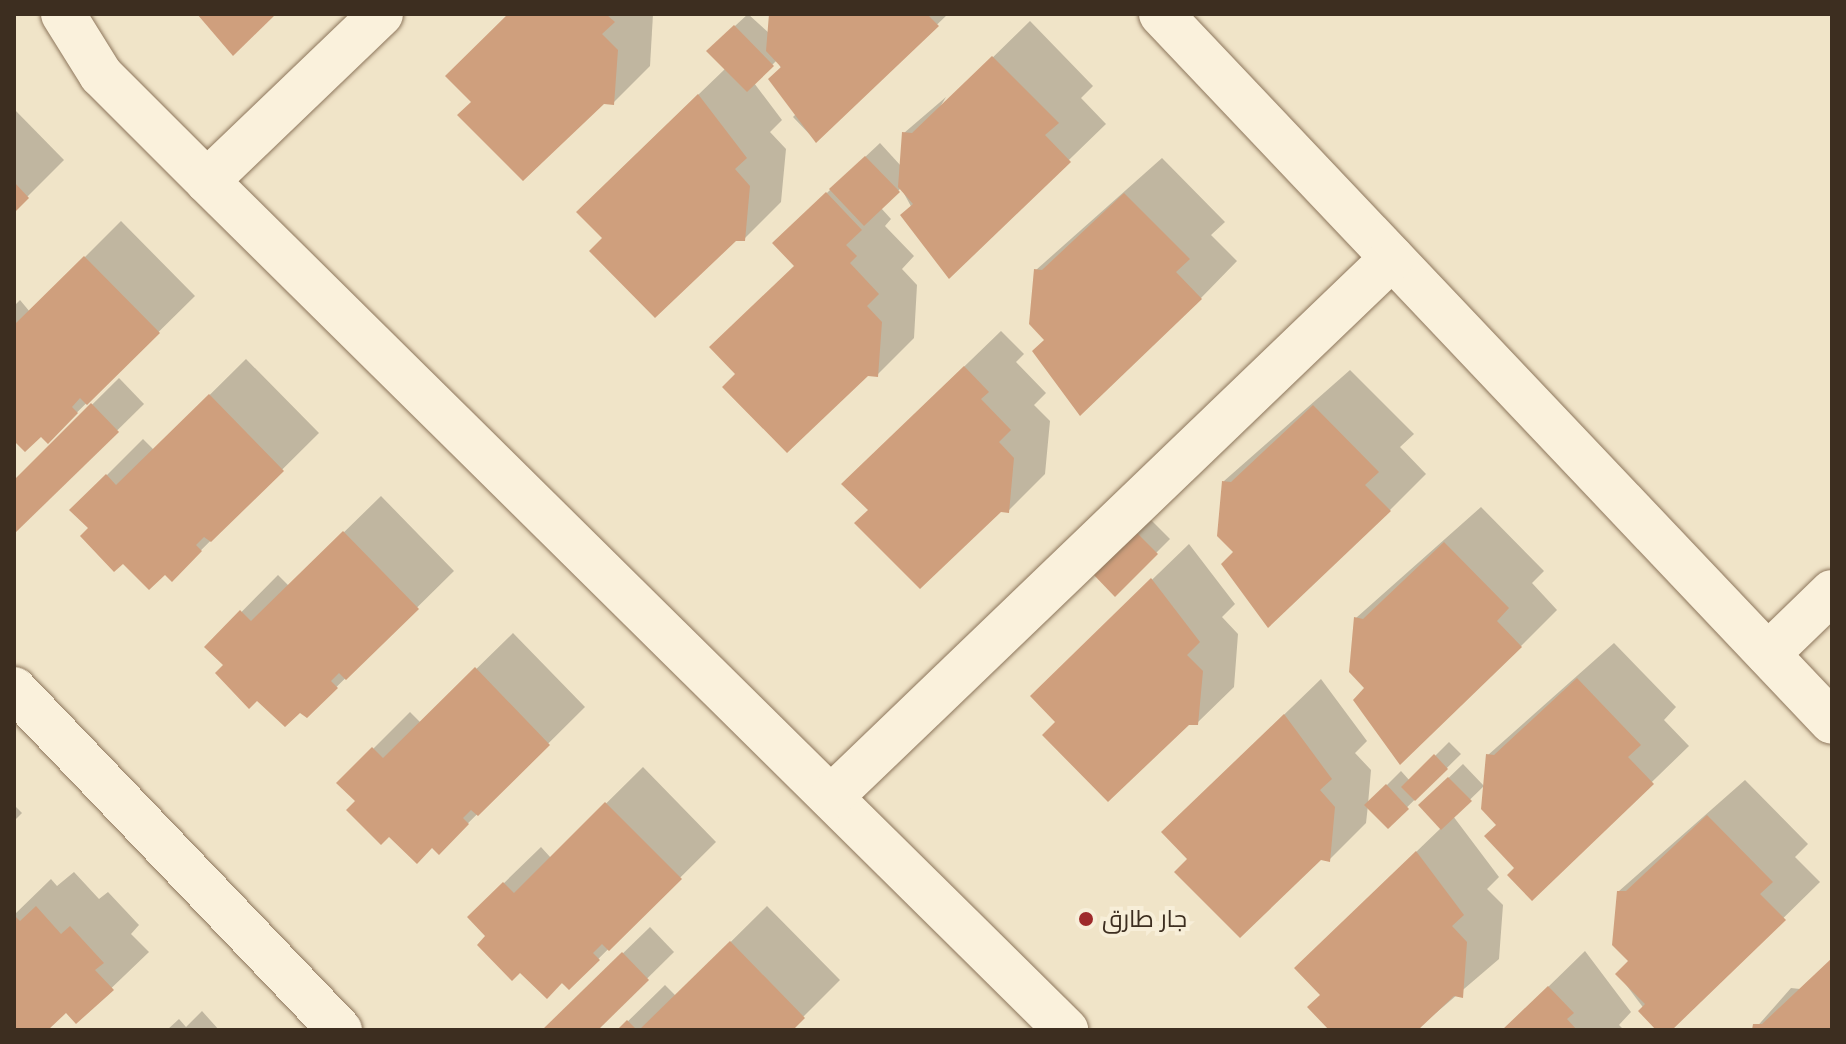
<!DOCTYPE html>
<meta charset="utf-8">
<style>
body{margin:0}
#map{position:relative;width:1846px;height:1044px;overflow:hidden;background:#f0e4c8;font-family:Lora,Cairo,serif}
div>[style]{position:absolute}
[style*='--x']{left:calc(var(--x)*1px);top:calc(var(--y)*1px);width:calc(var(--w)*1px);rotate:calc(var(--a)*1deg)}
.shadow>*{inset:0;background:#0003}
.building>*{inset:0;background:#cf9f7d}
.roads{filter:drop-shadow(0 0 2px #8d765c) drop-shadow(0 0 2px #8d765c)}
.minor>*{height:44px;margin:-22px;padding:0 22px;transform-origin:22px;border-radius:22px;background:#faf1dc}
.dots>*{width:22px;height:22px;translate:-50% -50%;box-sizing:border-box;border:4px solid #f7eed8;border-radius:50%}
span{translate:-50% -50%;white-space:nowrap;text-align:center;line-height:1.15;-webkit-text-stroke:8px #f7eed8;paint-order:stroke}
.poi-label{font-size:24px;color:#3d2e20}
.left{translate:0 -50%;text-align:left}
.frame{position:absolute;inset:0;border:16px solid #3d2e20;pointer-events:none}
</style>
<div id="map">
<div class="shadow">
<div style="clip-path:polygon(510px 14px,653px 14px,650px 66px,613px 103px,473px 102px)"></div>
<div style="clip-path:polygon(748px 14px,769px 33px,771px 14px,948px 14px,816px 141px,793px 117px,801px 109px,777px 60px,754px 83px,782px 120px,770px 132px,786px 149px,781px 202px,744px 239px,605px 238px,615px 175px,726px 68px,723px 37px)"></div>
<div style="clip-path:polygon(1030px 21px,1093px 86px,1081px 98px,1106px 124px,949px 276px,901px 188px,881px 208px,891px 219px,885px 226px,914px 256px,902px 269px,917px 285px,914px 338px,877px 375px,737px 374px,796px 265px,812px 207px,880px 143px,901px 166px,904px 133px,946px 97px,937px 112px)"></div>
<div style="clip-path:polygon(14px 109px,64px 160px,14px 210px)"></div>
<div style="clip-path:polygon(1162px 158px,1225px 222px,1211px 235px,1237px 261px,1201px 298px,1046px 340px,1036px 270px)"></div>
<div style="clip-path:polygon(121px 221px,195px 296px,48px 441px,41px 434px,14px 438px,14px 306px,20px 300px,30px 312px)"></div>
<div style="clip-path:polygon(1001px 331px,1024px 354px,1016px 362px,1046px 393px,1034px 405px,1050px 421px,1045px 474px,1008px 511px,870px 510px,880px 448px)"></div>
<div style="clip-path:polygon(246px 359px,319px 433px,172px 579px,72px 510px,143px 439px,154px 450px)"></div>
<div style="clip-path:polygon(1350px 370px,1414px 434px,1400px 447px,1426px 474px,1390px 510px,1235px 552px,1224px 481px)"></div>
<div style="clip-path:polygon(119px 378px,144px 404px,14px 532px,14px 482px)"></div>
<div style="clip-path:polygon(381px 496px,454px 571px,307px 716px,207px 647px,278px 575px,289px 586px)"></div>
<div style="clip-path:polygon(1481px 507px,1544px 571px,1532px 583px,1557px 610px,1521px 646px,1367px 688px,1356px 618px)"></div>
<div style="clip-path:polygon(1150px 519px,1170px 539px,1115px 594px,1095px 573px)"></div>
<div style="clip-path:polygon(1189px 544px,1235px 604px,1222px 617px,1238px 634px,1234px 687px,1197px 723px,1058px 722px,1069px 660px)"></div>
<div style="clip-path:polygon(513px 633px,585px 707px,439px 852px,339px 783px,410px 712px,421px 723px)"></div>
<div style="clip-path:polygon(1614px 643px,1676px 707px,1664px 720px,1689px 746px,1532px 898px,1499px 825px,1488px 755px)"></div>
<div style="clip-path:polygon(1321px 679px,1367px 741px,1355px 753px,1371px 770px,1368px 804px,1401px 771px,1410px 781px,1449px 742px,1461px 754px,1388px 826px,1368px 805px,1366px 823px,1329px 860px,1190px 859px,1200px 796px)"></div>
<div style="clip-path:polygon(1463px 764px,1484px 786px,1453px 816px,1499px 877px,1487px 889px,1503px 905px,1499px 959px,1416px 1030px,1332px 1030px,1322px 995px,1333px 932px,1442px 827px,1435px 791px)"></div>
<div style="clip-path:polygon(643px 767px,716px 842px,569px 988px,469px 917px,541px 847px,551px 858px)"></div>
<div style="clip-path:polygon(1745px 780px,1808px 844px,1795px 857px,1820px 882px,1669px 1030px,1660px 1030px,1618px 974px,1631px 961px,1619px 891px)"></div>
<div style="clip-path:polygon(14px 805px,22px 813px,14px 821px)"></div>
<div style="clip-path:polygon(74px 872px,99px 899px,108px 892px,139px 925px,131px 934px,149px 952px,76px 1022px,67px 1010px,45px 1030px,14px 1030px,14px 915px,51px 879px,57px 886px)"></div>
<div style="clip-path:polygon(767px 906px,840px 980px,790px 1030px,619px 1030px,665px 985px,676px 996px)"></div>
<div style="clip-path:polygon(650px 927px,674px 952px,595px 1030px,544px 1030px)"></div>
<div style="clip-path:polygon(1585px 951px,1631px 1012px,1619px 1025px,1624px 1030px,1504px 1030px)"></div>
<div style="clip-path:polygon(1832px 959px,1832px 1030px,1754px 1030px,1791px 988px,1800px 989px)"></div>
<div style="clip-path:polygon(202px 1011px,219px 1030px,167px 1030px,179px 1019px,186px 1027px)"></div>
</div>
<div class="building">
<div style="clip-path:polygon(197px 14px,276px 14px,233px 56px)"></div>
<div style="clip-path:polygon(508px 14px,606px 14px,615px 22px,602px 34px,618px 50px,614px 105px,604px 104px,523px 181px,457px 115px,471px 102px,445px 76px)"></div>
<div style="clip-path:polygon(769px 14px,927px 14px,939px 26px,816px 143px,768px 79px,781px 67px,766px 51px)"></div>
<div style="clip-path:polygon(734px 25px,774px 66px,747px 92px,706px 51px)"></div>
<div style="clip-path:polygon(992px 56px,1059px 123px,1045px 135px,1071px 162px,949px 279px,900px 215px,913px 204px,898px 187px,902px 132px,912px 133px)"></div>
<div style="clip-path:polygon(698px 94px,747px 158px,735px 169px,750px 186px,745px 241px,736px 241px,655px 318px,589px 251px,602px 238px,576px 212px)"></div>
<div style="clip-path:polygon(865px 156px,900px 192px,864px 226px,829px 189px)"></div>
<div style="clip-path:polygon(14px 182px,29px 198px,14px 213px)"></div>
<div style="clip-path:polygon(826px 192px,862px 230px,846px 245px,857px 256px,850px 263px,879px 294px,867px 306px,882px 322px,878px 377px,868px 376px,787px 453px,722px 387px,735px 374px,709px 347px,794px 266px,772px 243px)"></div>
<div style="clip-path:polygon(1124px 193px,1190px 259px,1176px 272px,1202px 299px,1080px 416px,1032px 351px,1044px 340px,1029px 324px,1034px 269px,1042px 270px)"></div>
<div style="clip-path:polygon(84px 256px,160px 333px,87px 405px,80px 398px,72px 407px,78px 413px,48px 444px,41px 437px,25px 452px,14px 441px,14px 325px)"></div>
<div style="clip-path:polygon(964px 366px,989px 392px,981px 399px,1011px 430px,999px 442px,1014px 458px,1009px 513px,1001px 512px,920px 589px,854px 523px,868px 510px,841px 484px)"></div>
<div style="clip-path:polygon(209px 394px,284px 471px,211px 542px,204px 537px,196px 545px,202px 551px,172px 582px,165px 575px,149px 590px,123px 564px,114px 572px,80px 536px,88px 528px,69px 510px,106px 474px,116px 485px)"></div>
<div style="clip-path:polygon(91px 403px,119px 432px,14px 534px,14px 480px)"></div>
<div style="clip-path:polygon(1313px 405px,1379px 472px,1365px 485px,1391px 511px,1268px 628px,1221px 564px,1233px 552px,1217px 536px,1222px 481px,1231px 482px)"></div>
<div style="clip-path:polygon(343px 531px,419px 609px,346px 680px,339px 673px,331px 681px,338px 688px,307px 718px,300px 713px,285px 727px,257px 701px,249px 709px,215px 673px,223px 665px,204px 647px,240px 610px,251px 621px)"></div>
<div style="clip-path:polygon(1135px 531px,1158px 554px,1115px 597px,1092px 573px)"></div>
<div style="clip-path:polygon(1444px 542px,1509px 608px,1497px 621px,1522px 647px,1400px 765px,1353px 700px,1364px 688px,1349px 672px,1354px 617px,1363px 619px)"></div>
<div style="clip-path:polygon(1151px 578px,1200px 642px,1187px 655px,1203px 671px,1198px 725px,1189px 725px,1108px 802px,1042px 735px,1055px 722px,1030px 696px)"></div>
<div style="clip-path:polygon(475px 667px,550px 745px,478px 816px,471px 810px,463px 818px,469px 824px,439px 855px,432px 848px,417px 864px,389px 837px,381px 845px,346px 810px,355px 801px,336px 783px,372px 747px,383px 758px)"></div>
<div style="clip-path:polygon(1577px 678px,1641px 745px,1628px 757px,1654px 784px,1532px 901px,1507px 875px,1514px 868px,1484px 836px,1496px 825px,1481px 809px,1486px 754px,1494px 755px)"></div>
<div style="clip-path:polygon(1284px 714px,1332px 779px,1320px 790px,1335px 807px,1330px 862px,1321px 860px,1240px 938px,1174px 872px,1187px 859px,1161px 832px)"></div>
<div style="clip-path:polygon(1434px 754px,1448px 769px,1415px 801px,1401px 787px)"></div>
<div style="clip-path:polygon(1448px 777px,1472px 801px,1441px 830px,1418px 805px)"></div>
<div style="clip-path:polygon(1386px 784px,1409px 809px,1388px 829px,1364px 805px)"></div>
<div style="clip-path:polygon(605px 802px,682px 879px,609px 951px,602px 944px,593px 953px,600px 960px,569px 990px,562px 983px,547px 999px,520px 973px,512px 981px,477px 945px,485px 936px,467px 917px,503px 882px,514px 893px)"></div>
<div style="clip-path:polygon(1707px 815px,1773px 882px,1760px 894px,1786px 920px,1672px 1030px,1656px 1030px,1638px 1011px,1645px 1004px,1615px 974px,1628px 961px,1612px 945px,1617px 891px,1626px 891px)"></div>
<div style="clip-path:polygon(1416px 851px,1464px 915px,1452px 926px,1467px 942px,1463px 998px,1454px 996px,1418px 1030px,1329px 1030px,1307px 1007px,1320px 995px,1294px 968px)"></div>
<div style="clip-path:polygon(36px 906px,61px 934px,70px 926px,104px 963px,95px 970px,114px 990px,76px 1024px,66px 1013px,48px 1030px,14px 1030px,14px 915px,20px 921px)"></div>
<div style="clip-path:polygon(730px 941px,805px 1018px,793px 1030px,639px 1030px)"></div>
<div style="clip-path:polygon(622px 952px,649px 980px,598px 1030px,542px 1030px)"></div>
<div style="clip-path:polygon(1832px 958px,1832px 1030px,1752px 1030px,1753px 1024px,1762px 1024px)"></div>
<div style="clip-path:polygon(1548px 986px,1574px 1013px,1567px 1019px,1577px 1030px,1502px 1030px)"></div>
<div style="clip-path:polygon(627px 1020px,637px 1030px,617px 1030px)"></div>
</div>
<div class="roads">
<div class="minor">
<div style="--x:63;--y:14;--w:72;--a:58.1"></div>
<div style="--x:101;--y:75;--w:150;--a:45"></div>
<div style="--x:207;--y:181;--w:241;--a:-43.8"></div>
<div style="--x:1161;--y:14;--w:975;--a:46.54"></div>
<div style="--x:207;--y:181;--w:1208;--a:44.66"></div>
<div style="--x:1768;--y:654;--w:89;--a:-44.1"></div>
<div style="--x:14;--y:689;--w:472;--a:46.3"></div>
<div style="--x:831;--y:797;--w:778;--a:-43.85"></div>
</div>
</div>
<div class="dots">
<div style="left:1086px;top:919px;background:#9e2a2b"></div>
</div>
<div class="poi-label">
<span class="left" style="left:1102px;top:919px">جار طارق</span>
</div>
<div class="frame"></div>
</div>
